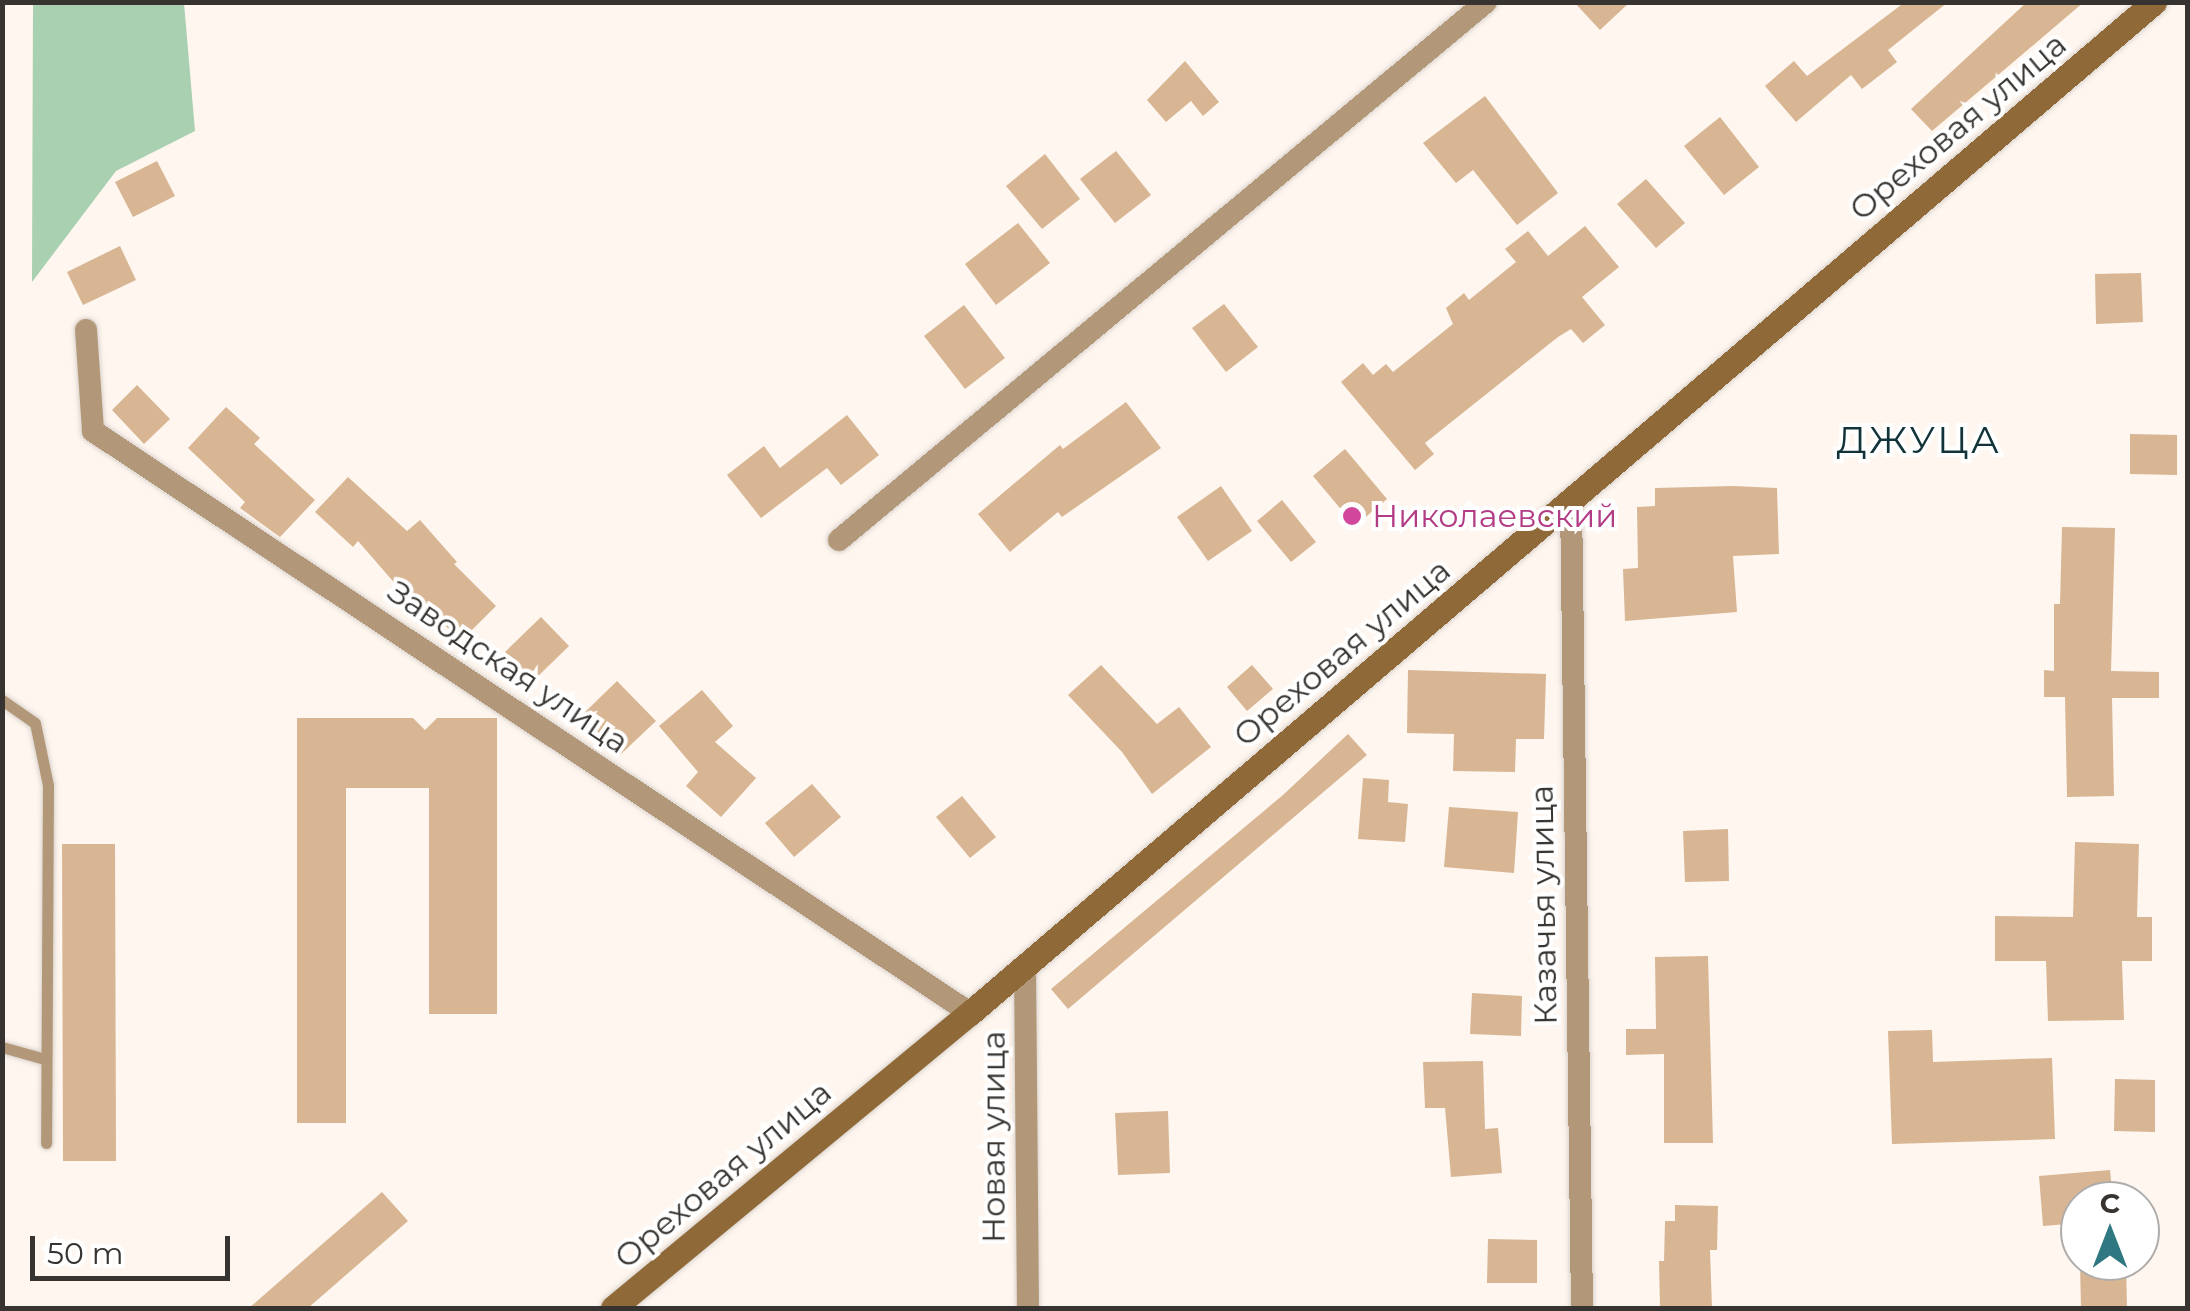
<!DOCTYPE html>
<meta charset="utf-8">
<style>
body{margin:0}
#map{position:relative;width:2190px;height:1311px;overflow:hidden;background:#fef6ef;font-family:Montserrat,sans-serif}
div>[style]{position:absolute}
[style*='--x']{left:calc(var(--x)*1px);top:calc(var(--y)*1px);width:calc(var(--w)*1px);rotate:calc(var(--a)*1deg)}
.forest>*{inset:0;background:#a9d0b0}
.building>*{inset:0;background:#d8b693}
.roads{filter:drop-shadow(0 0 2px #dad3cd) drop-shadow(0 0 2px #dad3cd)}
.service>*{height:11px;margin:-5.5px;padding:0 5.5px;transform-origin:5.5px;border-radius:5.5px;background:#b29878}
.minor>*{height:22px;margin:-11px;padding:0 11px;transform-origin:11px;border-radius:11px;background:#b29878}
.secondary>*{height:25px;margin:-12.5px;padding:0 12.5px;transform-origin:12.5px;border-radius:12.5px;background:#8f6a38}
.dots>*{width:28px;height:28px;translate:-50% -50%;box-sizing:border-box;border:5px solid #fff;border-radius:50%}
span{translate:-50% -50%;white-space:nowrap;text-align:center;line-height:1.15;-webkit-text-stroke:8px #fff;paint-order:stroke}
.street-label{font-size:32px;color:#363330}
.hotel-label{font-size:32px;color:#b23c85}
.left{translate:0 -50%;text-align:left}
.quarter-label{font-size:38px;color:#113339;letter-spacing:2.5px}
.frame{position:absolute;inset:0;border:5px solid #363330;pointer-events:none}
.north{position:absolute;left:2060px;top:1181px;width:100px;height:100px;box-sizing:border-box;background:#fff;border:2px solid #afadac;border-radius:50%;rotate:0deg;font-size:28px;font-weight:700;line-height:40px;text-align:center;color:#363330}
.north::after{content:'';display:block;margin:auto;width:35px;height:45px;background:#2f7781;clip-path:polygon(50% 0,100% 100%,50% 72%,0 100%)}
.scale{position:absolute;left:30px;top:1236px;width:200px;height:45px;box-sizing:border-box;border:5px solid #363330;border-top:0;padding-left:12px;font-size:30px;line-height:35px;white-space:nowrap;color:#363330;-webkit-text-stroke:8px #fff;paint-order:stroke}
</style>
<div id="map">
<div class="forest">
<div style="clip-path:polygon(33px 3px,184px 3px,195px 131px,116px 171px,32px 282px)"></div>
</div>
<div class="building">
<div style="clip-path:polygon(1574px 2px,1630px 2px,1600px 30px)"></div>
<div style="clip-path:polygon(1905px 2px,1948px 2px,1888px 50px,1897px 62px,1862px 89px,1851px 75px,1796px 122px,1765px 86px,1794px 61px,1807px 76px)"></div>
<div style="clip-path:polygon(2027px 2px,2084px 2px,1932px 131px,1911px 109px)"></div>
<div style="clip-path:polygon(1185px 61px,1219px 102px,1203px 116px,1191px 101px,1166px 122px,1147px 100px)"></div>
<div style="clip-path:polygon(1485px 96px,1558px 193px,1517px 225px,1473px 170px,1456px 183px,1423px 143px)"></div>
<div style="clip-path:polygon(1720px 117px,1759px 167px,1724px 195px,1684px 146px)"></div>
<div style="clip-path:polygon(1116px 151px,1151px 195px,1115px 223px,1080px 179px)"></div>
<div style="clip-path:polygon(1045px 154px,1080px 199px,1042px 229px,1006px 186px)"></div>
<div style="clip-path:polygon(157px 161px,175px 196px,133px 217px,115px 182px)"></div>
<div style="clip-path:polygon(1646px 179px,1685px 223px,1656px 248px,1617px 204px)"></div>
<div style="clip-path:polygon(1018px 223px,1050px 263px,996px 305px,965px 264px)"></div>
<div style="clip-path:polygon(1585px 226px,1619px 267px,1582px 297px,1605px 325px,1583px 343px,1571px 329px,1558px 337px,1425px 443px,1434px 454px,1415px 470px,1341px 382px,1363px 363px,1373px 375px,1386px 364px,1393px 372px,1453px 324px,1446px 308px,1464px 293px,1469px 300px,1516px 262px,1505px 249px,1528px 231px,1548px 256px)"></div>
<div style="clip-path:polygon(120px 246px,136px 280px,83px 305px,67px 272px)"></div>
<div style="clip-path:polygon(2141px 273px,2143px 322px,2096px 324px,2095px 274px)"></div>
<div style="clip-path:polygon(1224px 304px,1258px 347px,1226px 372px,1192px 328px)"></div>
<div style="clip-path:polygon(964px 305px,1005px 358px,965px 389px,924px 336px)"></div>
<div style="clip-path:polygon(137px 385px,170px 419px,144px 444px,112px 410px)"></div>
<div style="clip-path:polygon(1126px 402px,1161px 448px,1062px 517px,1058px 512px,1010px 552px,978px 514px,1060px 445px,1063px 449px)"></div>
<div style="clip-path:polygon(226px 407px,260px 438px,254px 444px,315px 500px,280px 537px,240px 508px,245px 502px,188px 448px)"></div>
<div style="clip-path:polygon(847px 415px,879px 455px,841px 485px,827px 468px,761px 518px,727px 475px,764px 446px,780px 468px)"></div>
<div style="clip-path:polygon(2130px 434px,2177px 435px,2177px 475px,2130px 474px)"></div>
<div style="clip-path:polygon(1345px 449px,1387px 499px,1355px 526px,1313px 476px)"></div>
<div style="clip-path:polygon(348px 477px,407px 531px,420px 520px,457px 562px,454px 564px,496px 606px,461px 641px,416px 597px,411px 602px,358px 541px,353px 547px,315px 512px)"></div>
<div style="clip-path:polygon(1221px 486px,1252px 531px,1208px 561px,1177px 517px)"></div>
<div style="clip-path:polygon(1733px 486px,1777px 488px,1779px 554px,1733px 556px,1737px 612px,1625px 621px,1623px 569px,1638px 568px,1637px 507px,1655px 506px,1655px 488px)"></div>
<div style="clip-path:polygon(1282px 500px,1316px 542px,1291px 562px,1257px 521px)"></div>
<div style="clip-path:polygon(2062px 527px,2115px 528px,2111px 671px,2159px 672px,2159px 698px,2112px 698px,2114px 796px,2067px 797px,2065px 697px,2044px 697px,2044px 670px,2054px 671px,2054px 604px,2060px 604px)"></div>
<div style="clip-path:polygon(541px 617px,569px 646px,533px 681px,505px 652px)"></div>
<div style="clip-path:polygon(1101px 665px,1157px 724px,1179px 707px,1211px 747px,1152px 794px,1122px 752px,1068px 695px)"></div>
<div style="clip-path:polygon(1252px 665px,1273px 689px,1247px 711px,1227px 687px)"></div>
<div style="clip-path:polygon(1408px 670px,1546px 674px,1544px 739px,1516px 739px,1515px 772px,1453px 771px,1454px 734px,1407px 733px)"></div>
<div style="clip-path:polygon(617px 681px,656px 721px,620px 755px,582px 715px)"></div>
<div style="clip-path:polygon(702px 690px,733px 726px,715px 742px,756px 778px,721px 817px,686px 786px,698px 772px,659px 726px)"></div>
<div style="clip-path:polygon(297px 718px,413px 718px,425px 730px,437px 718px,497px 718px,497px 1014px,429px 1014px,429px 788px,346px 788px,346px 1123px,297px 1123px)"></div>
<div style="clip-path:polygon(1348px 734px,1367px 755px,1068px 1009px,1051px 989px,1283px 795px)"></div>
<div style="clip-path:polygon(1363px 778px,1389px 780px,1388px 802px,1408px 804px,1405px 842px,1358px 839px)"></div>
<div style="clip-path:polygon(812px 784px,841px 817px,794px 857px,765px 823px)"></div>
<div style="clip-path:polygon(962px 796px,996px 837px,970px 858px,936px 817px)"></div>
<div style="clip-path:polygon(1449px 807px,1518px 812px,1514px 873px,1444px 867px)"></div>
<div style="clip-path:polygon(1728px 829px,1729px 881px,1685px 882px,1683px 831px)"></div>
<div style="clip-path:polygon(2075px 842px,2139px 844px,2137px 917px,2152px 917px,2152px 961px,2122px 961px,2124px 1020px,2048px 1021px,2046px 961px,1995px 961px,1995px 916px,2073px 917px)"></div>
<div style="clip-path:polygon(62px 844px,115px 844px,116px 1161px,63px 1161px)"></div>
<div style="clip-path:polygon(1708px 956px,1713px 1143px,1664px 1143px,1664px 1054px,1626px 1055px,1626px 1029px,1656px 1029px,1655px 957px)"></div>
<div style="clip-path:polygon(1472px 993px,1522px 996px,1521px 1036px,1470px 1034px)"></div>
<div style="clip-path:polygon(1932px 1030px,1933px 1062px,2052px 1058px,2055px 1139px,1892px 1144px,1888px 1031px)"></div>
<div style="clip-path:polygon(1483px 1061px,1485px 1129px,1498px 1128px,1502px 1173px,1451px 1177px,1445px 1108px,1425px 1108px,1423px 1062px)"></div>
<div style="clip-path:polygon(2115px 1079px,2155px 1080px,2155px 1132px,2114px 1131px)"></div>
<div style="clip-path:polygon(1168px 1111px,1170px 1173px,1118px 1175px,1115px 1113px)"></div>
<div style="clip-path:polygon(2110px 1170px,2113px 1201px,2080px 1201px,2080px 1223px,2043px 1226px,2039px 1176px)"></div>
<div style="clip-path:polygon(382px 1192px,408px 1221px,308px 1308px,249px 1308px)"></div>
<div style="clip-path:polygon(1675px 1205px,1718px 1206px,1717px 1250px,1710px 1250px,1712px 1308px,1660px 1308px,1659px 1261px,1664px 1261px,1665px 1221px,1675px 1221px)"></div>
<div style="clip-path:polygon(1488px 1239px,1537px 1240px,1537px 1283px,1487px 1283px)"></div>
<div style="clip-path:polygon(2080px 1263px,2126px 1263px,2127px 1308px,2081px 1308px)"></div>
</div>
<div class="roads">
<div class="service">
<div style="--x:2;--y:700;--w:40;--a:34.9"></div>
<div style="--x:35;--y:723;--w:63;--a:78.2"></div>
<div style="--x:48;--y:785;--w:358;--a:90.3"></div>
<div style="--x:2;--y:1047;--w:45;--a:15.6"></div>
</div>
<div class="minor">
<div style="--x:86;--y:330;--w:101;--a:86"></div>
<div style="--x:93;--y:431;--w:1053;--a:33.57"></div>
<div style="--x:1571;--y:500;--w:808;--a:89.22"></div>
<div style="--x:839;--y:540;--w:841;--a:-39.74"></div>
<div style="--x:1025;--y:966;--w:342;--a:89.5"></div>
</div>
<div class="secondary">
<div style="--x:613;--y:1308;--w:463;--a:-39.6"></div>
<div style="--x:970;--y:1013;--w:1557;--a:-40.49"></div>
</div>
</div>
<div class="dots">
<div style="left:1352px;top:516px;background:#d1479c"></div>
</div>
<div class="street-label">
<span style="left:1958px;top:127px;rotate:-40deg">Ореховая улица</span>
<span style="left:1342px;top:653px;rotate:-40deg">Ореховая улица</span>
<span style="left:508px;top:667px;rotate:34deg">Заводская улица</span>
<span style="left:1544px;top:905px;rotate:-91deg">Казачья улица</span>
<span style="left:994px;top:1137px;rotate:-90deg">Новая улица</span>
<span style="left:723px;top:1175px;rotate:-40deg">Ореховая улица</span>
</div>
<div class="hotel-label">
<span class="left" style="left:1372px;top:516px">Николаевский</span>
</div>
<div class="quarter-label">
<span style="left:1919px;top:440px">ДЖУЦА</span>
</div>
<div class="frame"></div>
<div class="north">С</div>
<div class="scale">50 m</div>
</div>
